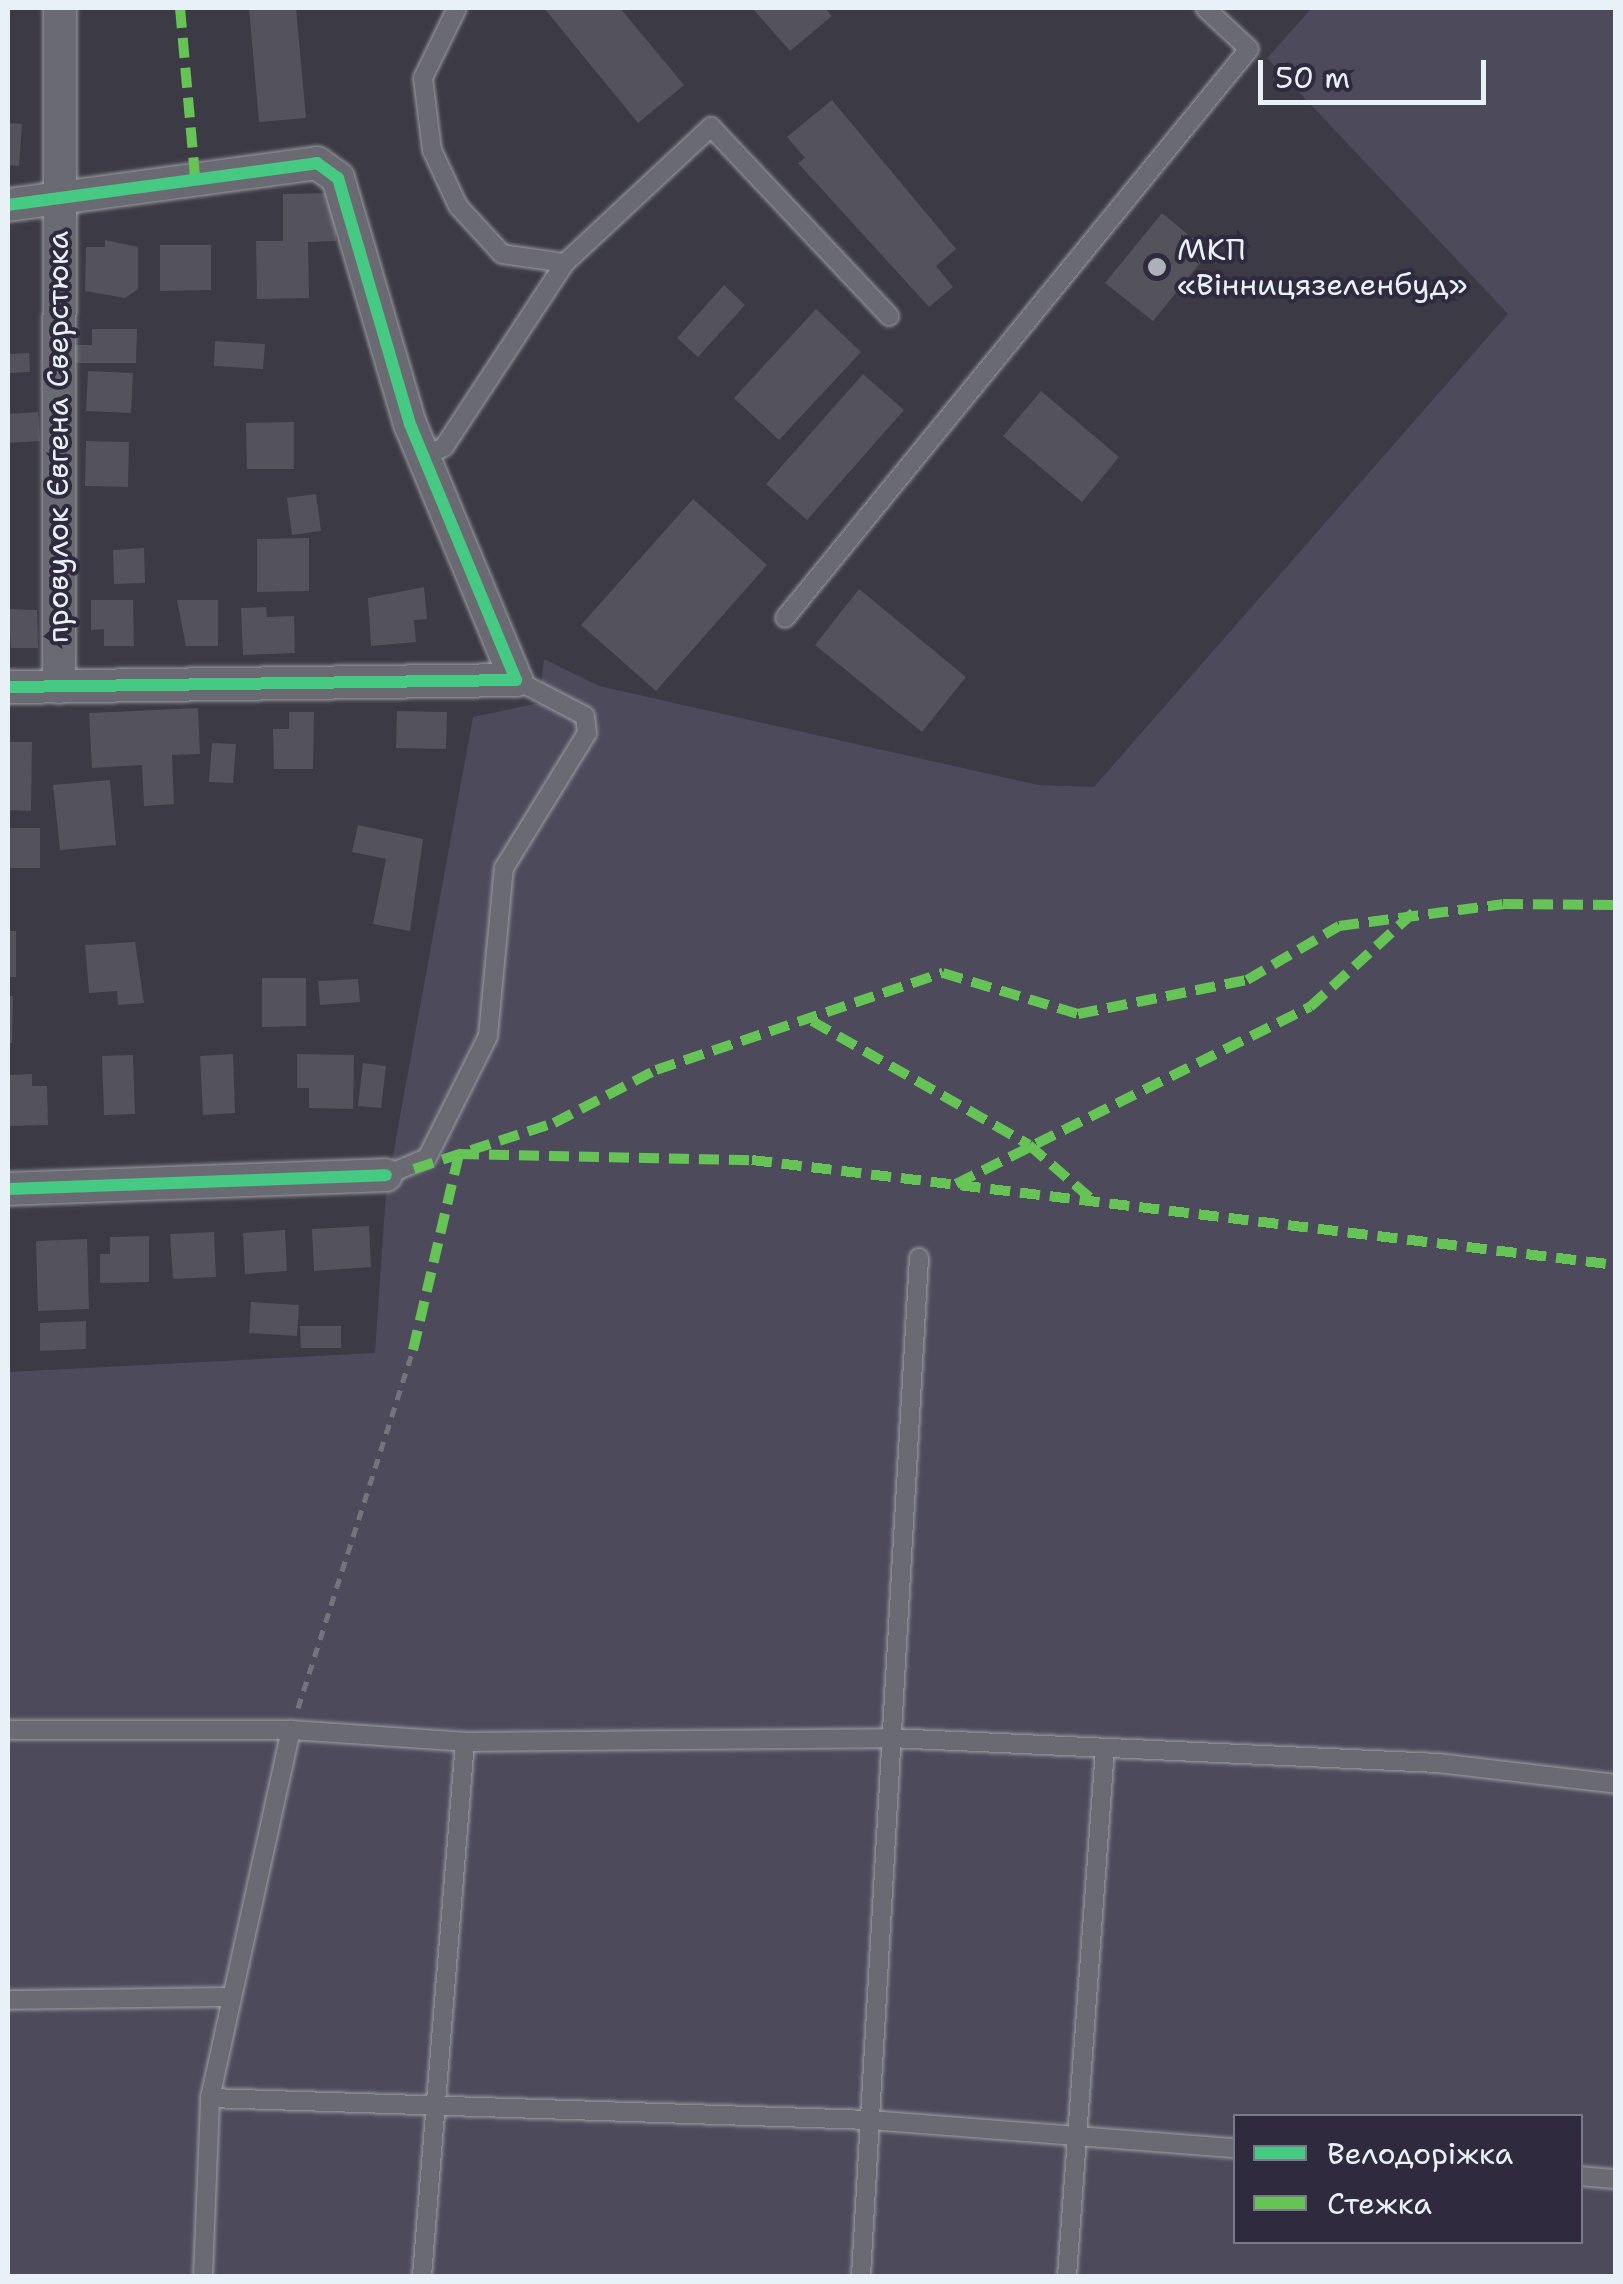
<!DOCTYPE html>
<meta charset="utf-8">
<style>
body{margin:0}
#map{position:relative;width:1623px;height:2284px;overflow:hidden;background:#3c3a44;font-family:"Shantell Sans",sans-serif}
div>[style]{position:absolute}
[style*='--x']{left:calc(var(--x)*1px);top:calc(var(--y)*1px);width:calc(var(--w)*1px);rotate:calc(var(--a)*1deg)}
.green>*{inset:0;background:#4d4b5b}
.building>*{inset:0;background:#54525a}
.path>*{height:5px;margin-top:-2.5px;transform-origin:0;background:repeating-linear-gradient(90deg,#74747a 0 10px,transparent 0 18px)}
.roads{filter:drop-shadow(0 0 2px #9d9ea4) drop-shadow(0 0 2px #9d9ea4)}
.service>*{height:18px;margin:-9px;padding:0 9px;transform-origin:9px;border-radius:9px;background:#6a6b72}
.minor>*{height:32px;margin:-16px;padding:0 16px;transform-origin:16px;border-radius:16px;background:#6a6b72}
.quiet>*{height:10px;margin-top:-5px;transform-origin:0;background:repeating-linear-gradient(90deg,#66c356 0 20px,transparent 0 30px)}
.cycleway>*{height:12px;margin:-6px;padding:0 6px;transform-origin:6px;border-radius:6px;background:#46c982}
.dots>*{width:28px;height:28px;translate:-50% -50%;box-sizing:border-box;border:5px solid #2f2a3d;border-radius:50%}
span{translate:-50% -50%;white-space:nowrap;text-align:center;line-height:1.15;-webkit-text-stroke:8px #2f2a3d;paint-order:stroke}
.poi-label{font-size:30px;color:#e8f1f8}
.left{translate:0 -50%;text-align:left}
.street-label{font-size:30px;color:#e8f1f8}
.frame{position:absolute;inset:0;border:10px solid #e8f1f8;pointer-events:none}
.legend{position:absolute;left:1233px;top:2114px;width:350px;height:130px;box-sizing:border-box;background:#2f2a3d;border:2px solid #797a88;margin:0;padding:12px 18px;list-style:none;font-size:30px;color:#e8f1f8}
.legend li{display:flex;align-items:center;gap:20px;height:50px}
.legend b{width:50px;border:2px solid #797a88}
.scale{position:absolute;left:1258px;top:60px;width:228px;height:45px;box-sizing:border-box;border:5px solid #e8f1f8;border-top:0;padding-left:12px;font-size:30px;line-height:35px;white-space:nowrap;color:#e8f1f8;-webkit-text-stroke:8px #2f2a3d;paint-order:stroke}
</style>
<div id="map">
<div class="green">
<div style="clip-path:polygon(evenodd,1312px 8px,1615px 8px,1615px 2276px,8px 2276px,8px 1372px,375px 1353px,386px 1193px,473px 717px,539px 703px,544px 659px,599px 686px,652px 698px,1038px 785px,1094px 787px,1508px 314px,1267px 58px,1312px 8px,1236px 2116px,1580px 2116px,1580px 2242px,1236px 2242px,1236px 2116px)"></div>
</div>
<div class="building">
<div style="clip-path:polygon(249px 8px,296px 8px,306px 118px,259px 122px)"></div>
<div style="clip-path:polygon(544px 8px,620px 8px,684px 85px,638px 123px)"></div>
<div style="clip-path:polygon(752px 8px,825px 8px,832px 16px,790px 51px)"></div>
<div style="clip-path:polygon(832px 100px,956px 249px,936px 266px,953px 287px,929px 307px,798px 163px,805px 158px,787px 137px)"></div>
<div style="clip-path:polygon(8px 123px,22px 124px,19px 166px,8px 165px)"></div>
<div style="clip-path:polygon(335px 193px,336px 241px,308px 242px,309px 298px,257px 299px,256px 241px,283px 241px,283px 194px)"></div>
<div style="clip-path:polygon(1162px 213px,1209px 252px,1153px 321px,1105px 283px)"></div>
<div style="clip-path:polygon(105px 240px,138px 247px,138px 289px,125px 298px,85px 291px,86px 247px,105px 247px)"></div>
<div style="clip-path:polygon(160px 245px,211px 245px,211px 290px,160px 291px)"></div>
<div style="clip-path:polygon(724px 285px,745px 305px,698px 357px,677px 338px)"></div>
<div style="clip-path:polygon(816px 309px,861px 352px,779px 440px,734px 398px)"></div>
<div style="clip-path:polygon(92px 329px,137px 329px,136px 363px,71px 363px,71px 345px,92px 345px)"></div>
<div style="clip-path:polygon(215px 341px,265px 344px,263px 369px,214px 366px)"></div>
<div style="clip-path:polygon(29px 353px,30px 372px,8px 373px,8px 354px)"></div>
<div style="clip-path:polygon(88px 371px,133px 373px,131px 413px,86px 411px)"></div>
<div style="clip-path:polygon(863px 374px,904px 410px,807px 520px,766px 484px)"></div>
<div style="clip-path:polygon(1041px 391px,1119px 457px,1082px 502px,1003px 436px)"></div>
<div style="clip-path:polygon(38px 412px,40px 441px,8px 443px,8px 414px)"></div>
<div style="clip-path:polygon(294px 422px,294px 469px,247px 469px,246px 423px)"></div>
<div style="clip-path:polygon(86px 441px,129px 442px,128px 487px,85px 486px)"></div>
<div style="clip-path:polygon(316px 494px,321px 531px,292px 535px,287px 498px)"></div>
<div style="clip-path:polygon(693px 499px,767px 565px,656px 691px,581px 625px)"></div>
<div style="clip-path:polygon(309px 538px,309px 591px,257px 592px,257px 539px)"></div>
<div style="clip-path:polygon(144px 548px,145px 583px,114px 584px,113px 550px)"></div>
<div style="clip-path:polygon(424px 587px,427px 619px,414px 620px,416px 642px,371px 646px,368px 598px)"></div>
<div style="clip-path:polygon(859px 589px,966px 677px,922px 732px,815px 645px)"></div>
<div style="clip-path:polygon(91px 600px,133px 600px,134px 646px,104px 646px,104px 629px,91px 630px)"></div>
<div style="clip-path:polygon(177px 600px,218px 600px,218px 646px,186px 646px)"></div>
<div style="clip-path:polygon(266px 607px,267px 617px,294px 616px,295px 653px,243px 655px,241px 608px)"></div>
<div style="clip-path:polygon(8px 609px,37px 610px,38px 648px,11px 648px)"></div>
<div style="clip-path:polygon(198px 708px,200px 754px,172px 755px,174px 804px,144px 806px,142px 765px,92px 768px,89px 713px)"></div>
<div style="clip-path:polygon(397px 711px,447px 712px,446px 749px,396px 748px)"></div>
<div style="clip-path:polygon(289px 712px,314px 712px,313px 769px,274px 769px,273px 729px,289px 729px)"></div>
<div style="clip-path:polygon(8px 742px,32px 742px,31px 811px,8px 810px)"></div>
<div style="clip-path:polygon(212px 743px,236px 744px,233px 783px,209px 782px)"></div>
<div style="clip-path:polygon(110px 780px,116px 845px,60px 850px,53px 785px)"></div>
<div style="clip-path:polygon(358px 825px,423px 839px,410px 931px,373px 924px,386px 859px,352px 852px)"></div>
<div style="clip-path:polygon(8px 828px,40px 828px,40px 868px,8px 868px)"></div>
<div style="clip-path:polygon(8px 931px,16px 931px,16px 977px,8px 977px)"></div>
<div style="clip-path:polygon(135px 942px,144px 1003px,118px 1005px,117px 991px,89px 993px,85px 945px)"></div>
<div style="clip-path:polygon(262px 978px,306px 978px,306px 1026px,262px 1027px)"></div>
<div style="clip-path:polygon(358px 979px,360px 1002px,320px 1005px,318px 981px)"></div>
<div style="clip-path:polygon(8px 996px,13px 996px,12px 1043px,8px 1043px)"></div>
<div style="clip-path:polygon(233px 1054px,235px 1113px,203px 1115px,200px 1056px)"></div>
<div style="clip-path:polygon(297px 1054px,354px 1055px,353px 1109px,309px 1108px,309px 1088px,297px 1088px)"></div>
<div style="clip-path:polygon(133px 1055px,135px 1114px,104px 1115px,102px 1056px)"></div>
<div style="clip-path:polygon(363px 1063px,386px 1066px,381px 1108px,358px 1106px)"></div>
<div style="clip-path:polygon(32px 1074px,32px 1086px,47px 1086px,48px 1125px,9px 1126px,8px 1075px)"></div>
<div style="clip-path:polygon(369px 1226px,371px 1267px,314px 1271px,312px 1229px)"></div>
<div style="clip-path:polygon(285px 1230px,287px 1271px,245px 1274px,243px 1233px)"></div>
<div style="clip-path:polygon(214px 1232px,216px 1277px,173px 1279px,170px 1234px)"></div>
<div style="clip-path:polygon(149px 1236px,149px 1282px,100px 1283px,100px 1254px,110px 1254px,110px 1237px)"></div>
<div style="clip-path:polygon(87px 1239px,89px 1309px,38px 1311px,36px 1241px)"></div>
<div style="clip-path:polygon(251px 1302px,299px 1305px,297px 1336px,249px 1333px)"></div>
<div style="clip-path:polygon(86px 1321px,86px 1349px,40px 1351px,40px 1323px)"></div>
<div style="clip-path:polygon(300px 1326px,341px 1326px,341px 1348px,301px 1348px)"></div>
</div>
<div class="path">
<div style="--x:298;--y:1708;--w:376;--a:-72.2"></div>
</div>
<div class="roads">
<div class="service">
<div style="--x:457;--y:8;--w:78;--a:115.9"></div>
<div style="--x:423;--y:78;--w:73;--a:82.9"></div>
<div style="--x:432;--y:150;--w:62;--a:65.1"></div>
<div style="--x:458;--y:206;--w:65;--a:47.5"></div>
<div style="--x:502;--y:254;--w:64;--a:8.1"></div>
<div style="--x:423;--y:456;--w:23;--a:-23"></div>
<div style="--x:444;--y:447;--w:220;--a:-56.7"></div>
<div style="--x:565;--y:263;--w:200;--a:-43"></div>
<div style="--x:711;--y:127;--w:260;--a:46.7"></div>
<div style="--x:785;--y:618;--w:734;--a:-50.8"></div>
<div style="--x:1249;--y:49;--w:60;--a:-137"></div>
<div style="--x:386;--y:1175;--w:44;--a:-22.5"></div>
<div style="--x:427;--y:1158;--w:136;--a:-63.4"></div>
<div style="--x:488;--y:1036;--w:169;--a:-84.6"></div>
<div style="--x:504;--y:868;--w:158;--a:-58.4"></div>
<div style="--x:587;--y:733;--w:17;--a:-97"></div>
<div style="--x:585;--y:716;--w:78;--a:-152.4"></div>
<div style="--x:8;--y:1730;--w:283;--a:0"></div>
<div style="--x:291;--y:1730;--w:174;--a:3.9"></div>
<div style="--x:465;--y:1742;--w:425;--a:-0.5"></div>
<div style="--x:890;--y:1738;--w:549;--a:2.61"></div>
<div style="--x:1438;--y:1763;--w:179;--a:6.7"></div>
<div style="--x:8;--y:2000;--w:223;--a:-0.8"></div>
<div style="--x:210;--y:2098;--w:659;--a:1.91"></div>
<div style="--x:869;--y:2120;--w:368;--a:4.4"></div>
<div style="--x:1580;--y:2176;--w:36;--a:5"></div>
<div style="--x:203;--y:2276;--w:178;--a:-87.7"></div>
<div style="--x:210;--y:2098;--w:377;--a:-77.6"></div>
<div style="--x:422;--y:2276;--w:536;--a:-85.4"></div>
<div style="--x:861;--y:2276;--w:1020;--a:-86.74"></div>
<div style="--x:1067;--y:2276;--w:528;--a:-85.88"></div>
</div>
<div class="minor">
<div style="--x:8;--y:205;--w:312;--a:-7.7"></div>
<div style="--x:317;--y:163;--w:26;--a:36"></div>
<div style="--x:338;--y:178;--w:256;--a:73.7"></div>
<div style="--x:410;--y:424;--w:277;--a:67.5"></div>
<div style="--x:516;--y:680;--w:508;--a:179.21"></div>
<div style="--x:59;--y:687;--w:679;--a:-89.92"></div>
<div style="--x:8;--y:1189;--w:378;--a:-2.1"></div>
</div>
</div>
<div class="quiet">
<div style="--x:180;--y:8;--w:169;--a:84.9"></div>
<div style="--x:812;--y:1021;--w:250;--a:29.7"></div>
<div style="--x:1029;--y:1145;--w:89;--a:40.9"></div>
<div style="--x:414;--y:1169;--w:147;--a:-18.2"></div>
<div style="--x:554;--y:1123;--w:115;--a:-27.5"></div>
<div style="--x:656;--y:1070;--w:303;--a:-18.7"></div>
<div style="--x:943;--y:973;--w:141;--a:16.9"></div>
<div style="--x:1078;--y:1014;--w:172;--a:-11.4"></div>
<div style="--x:1247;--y:980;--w:107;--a:-30.4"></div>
<div style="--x:1339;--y:926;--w:165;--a:-7.6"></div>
<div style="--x:1503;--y:904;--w:113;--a:0.5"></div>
<div style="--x:956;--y:1184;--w:396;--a:-26.6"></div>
<div style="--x:1310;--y:1007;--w:142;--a:-42.4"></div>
<div style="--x:413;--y:1350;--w:201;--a:-76.8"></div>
<div style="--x:459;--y:1154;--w:293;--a:1.2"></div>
<div style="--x:752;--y:1160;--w:870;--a:6.93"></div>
</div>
<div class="cycleway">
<div style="--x:8;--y:205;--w:312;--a:-7.7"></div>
<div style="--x:317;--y:163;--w:26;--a:36"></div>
<div style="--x:338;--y:178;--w:256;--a:73.7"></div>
<div style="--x:410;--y:424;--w:277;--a:67.5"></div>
<div style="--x:516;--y:680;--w:508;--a:179.21"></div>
<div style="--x:8;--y:1189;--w:378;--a:-2.1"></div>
</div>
<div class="dots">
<div style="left:1157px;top:267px;background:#acb1b9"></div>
</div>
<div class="poi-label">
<span class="left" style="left:1177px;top:267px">МКП<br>«Вінницязеленбуд»</span>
</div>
<div class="street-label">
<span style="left:58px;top:437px;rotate:-90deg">провулок Євгена Сверстюка</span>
</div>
<div class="frame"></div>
<ul class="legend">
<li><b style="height:12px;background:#46c982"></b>Велодоріжка</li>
<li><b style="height:12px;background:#66c356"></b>Стежка</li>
</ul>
<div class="scale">50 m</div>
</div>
